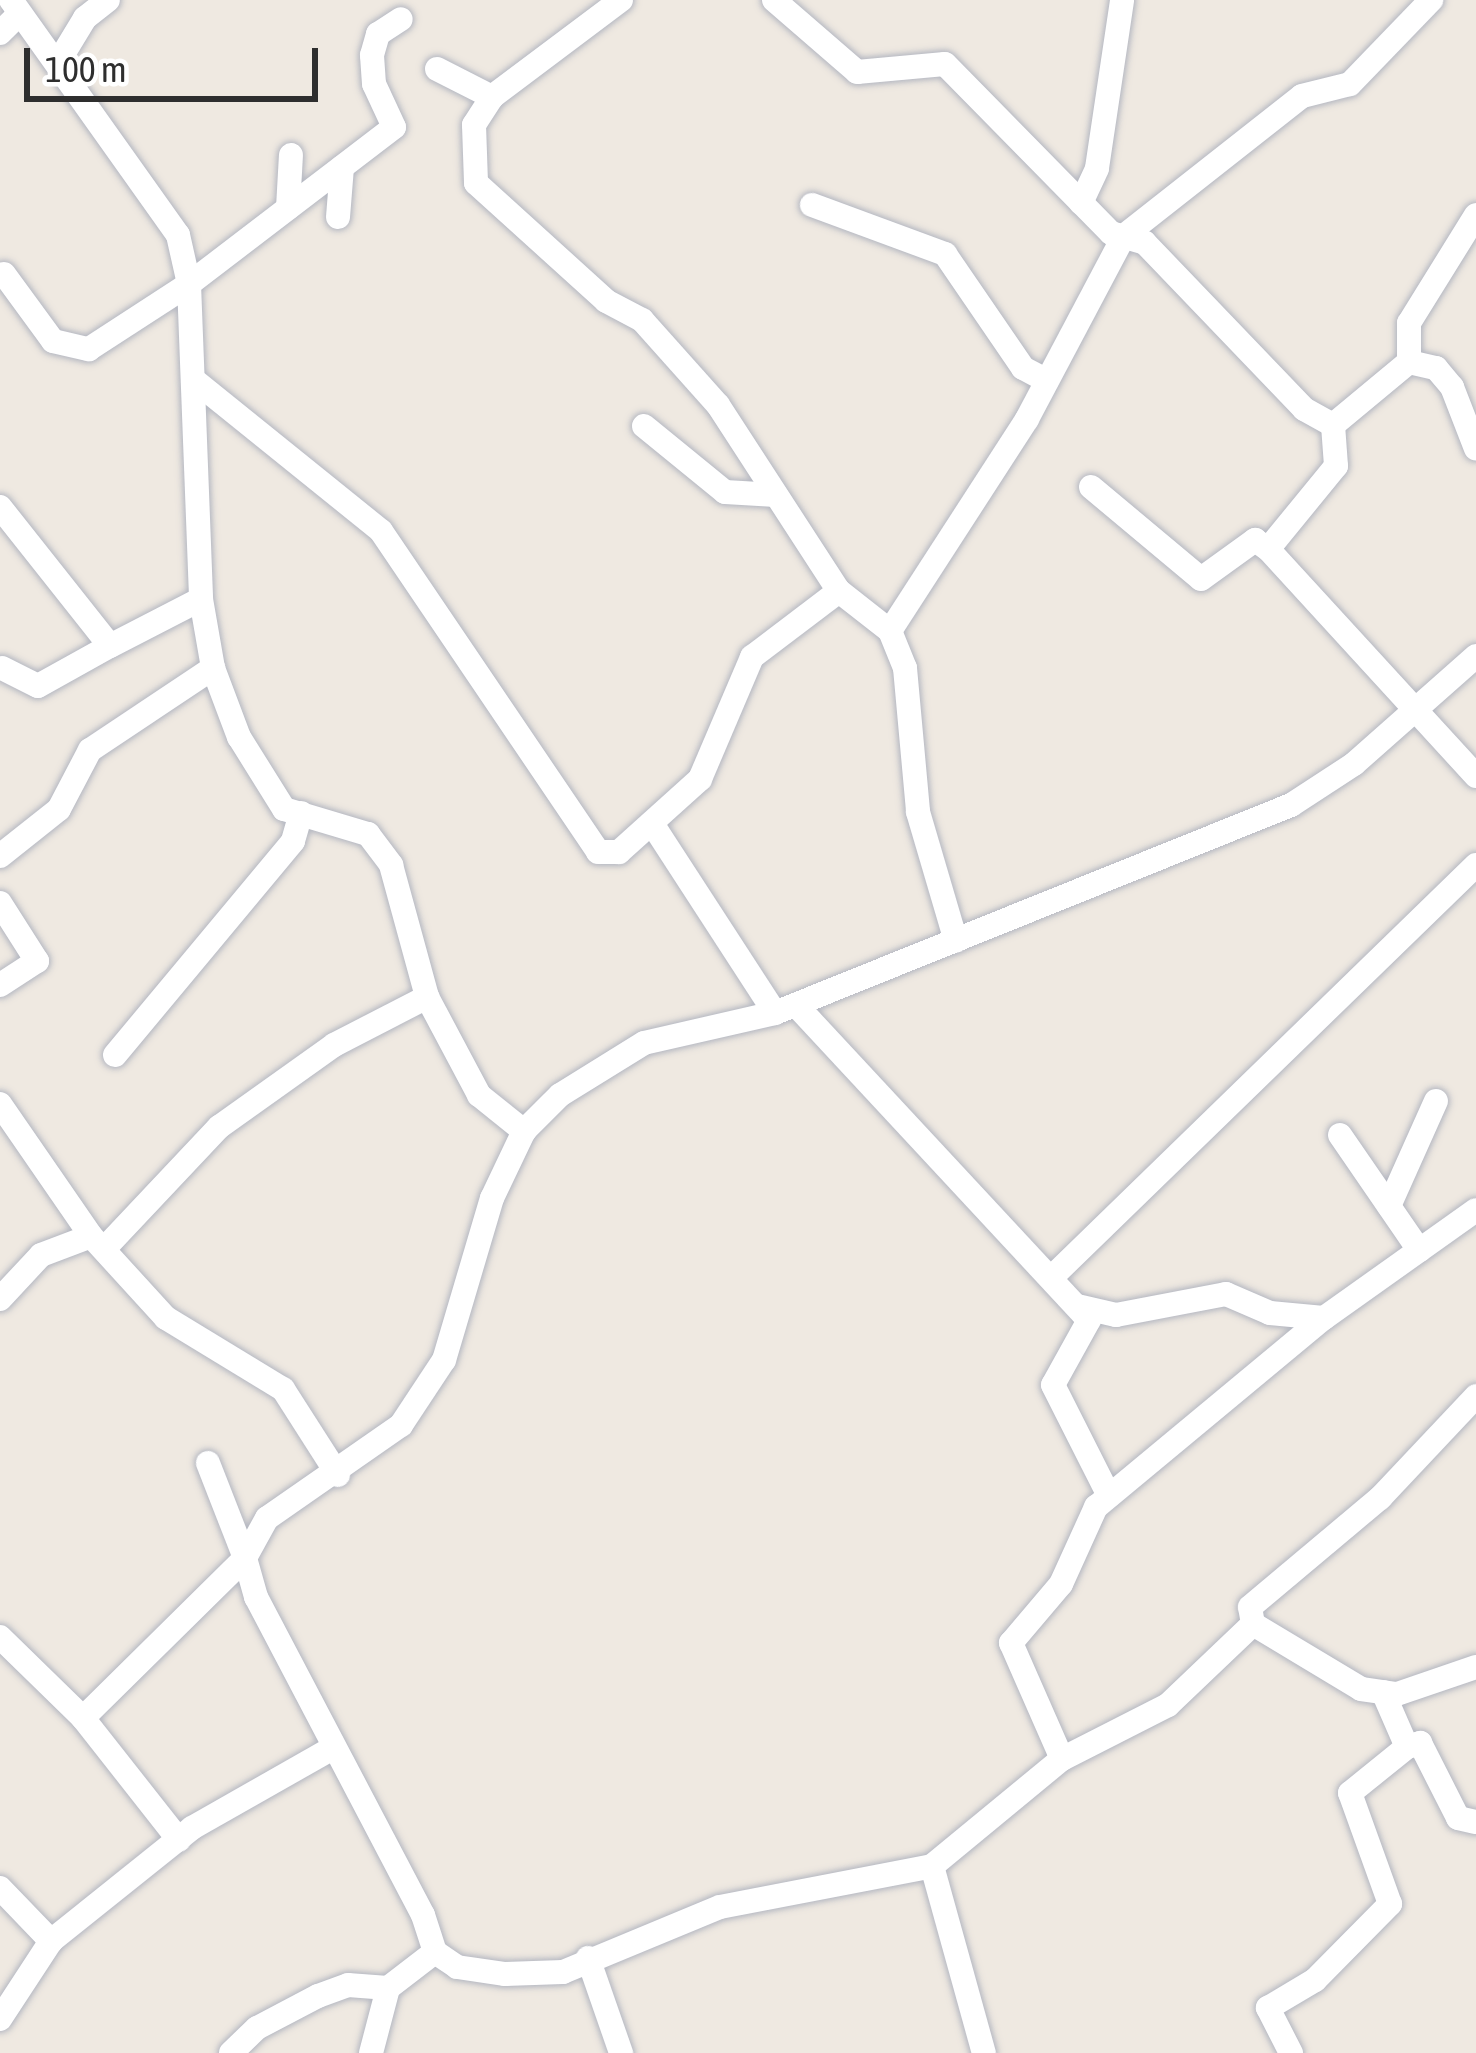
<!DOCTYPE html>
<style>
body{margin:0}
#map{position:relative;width:1476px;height:2053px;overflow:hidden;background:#efe9e1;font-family:"Asap Condensed",sans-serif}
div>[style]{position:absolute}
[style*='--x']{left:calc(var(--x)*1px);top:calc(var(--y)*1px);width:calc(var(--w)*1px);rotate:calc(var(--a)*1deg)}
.roads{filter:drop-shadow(0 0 3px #b4b7c1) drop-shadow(0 0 3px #b4b7c1)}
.minor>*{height:24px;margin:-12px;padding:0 12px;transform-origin:12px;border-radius:12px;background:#fff}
span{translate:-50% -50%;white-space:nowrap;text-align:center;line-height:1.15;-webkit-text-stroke:12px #fff;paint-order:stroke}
.scale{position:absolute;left:24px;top:48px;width:294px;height:54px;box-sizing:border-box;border:6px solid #2e2e2e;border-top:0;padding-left:15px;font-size:36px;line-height:42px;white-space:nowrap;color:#2e2e2e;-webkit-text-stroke:9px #fff;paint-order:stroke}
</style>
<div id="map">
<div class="roads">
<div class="minor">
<div style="--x:11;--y:0;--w:288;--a:54.6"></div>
<div style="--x:178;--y:235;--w:50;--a:77.3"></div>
<div style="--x:189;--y:284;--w:315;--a:87.8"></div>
<div style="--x:201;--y:599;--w:70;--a:80.1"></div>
<div style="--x:213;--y:668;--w:74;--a:69.4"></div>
<div style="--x:239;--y:737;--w:85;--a:58"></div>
<div style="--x:284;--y:809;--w:88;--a:16.6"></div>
<div style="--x:368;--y:834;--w:39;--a:53"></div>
<div style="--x:391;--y:865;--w:137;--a:74.7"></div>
<div style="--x:427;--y:997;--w:111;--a:62"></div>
<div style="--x:479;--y:1095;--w:58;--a:38.7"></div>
<div style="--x:621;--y:0;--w:161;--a:143.1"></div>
<div style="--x:492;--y:97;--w:33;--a:123"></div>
<div style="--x:474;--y:125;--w:58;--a:88"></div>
<div style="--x:476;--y:183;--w:176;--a:42.2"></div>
<div style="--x:606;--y:301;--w:41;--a:27.8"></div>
<div style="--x:642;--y:320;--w:114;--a:48.2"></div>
<div style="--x:718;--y:405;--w:222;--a:57"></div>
<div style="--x:839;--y:591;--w:65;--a:38.1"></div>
<div style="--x:890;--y:631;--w:40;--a:68"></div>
<div style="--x:905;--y:668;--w:145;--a:84.8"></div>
<div style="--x:918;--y:812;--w:134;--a:73.6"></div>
<div style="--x:774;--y:0;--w:110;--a:40.9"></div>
<div style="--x:857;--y:72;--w:88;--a:-5.2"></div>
<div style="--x:945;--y:64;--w:237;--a:45.5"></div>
<div style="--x:1111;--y:233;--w:35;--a:16"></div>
<div style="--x:1145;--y:243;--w:230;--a:46.2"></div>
<div style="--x:1304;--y:409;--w:33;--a:29"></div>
<div style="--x:1333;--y:425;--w:99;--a:-39.7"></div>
<div style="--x:1409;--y:362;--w:28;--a:13"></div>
<div style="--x:1436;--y:368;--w:25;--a:50"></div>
<div style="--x:1452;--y:387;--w:66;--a:68.8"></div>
<div style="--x:0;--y:33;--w:27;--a:-45"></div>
<div style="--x:59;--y:61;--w:50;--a:-58.8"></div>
<div style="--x:85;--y:18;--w:29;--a:-38"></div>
<div style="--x:437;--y:69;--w:62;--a:27"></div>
<div style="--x:1081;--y:203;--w:38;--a:-65"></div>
<div style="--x:1097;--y:168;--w:170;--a:-81.5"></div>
<div style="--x:812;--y:205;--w:142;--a:20.2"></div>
<div style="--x:945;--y:254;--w:138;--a:55.6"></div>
<div style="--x:1023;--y:368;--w:27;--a:28"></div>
<div style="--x:288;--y:208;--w:53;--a:-86.8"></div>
<div style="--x:338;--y:217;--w:50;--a:-85.4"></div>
<div style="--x:4;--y:274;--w:83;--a:53.8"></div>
<div style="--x:53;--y:341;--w:37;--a:13"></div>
<div style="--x:89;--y:349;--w:119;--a:-33"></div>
<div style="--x:189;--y:284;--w:258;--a:-37.4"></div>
<div style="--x:394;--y:127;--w:47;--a:-114.9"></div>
<div style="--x:374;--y:84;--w:29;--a:-94"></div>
<div style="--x:372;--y:55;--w:22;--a:-74"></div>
<div style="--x:378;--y:34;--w:27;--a:-33"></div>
<div style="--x:1409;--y:362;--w:39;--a:-90"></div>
<div style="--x:1409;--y:323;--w:127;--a:-58.2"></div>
<div style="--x:194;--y:380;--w:240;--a:38.9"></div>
<div style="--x:381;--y:531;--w:387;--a:55.9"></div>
<div style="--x:598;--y:852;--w:21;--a:0"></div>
<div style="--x:619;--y:852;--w:109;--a:-42"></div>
<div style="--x:700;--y:779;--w:133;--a:-66.9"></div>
<div style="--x:752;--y:657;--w:109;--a:-37.2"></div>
<div style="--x:1333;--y:425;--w:41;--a:85.8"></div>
<div style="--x:1336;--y:466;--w:107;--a:129.3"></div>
<div style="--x:1268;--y:549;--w:308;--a:47.5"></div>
<div style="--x:644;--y:426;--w:104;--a:39.2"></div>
<div style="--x:725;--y:492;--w:51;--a:3.4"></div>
<div style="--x:1091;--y:487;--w:143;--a:39.9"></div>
<div style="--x:1201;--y:579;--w:67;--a:-35.8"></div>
<div style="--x:1255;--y:540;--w:16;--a:35"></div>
<div style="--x:0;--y:507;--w:177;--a:51.6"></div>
<div style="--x:110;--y:646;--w:102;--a:-27.3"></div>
<div style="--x:890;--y:631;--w:252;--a:-57.1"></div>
<div style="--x:1027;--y:419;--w:207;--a:-62.1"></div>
<div style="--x:1124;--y:236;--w:226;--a:-38.2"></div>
<div style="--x:1302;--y:96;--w:49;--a:-14"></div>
<div style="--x:1350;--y:84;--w:117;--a:-46"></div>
<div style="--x:1476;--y:656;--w:163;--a:138.5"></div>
<div style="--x:1354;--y:764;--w:75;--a:146.9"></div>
<div style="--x:1291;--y:805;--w:556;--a:158.05"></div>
<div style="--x:775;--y:1013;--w:134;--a:167.1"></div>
<div style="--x:644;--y:1043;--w:99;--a:148.2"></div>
<div style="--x:560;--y:1095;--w:51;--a:135"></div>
<div style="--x:524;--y:1131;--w:74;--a:115.5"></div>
<div style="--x:492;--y:1198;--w:169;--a:106.5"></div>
<div style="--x:444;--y:1360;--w:78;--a:123.5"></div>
<div style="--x:401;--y:1425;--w:163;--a:145.2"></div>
<div style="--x:267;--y:1518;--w:46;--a:118.8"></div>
<div style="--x:245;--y:1558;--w:41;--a:74.2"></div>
<div style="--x:256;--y:1597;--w:359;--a:62.3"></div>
<div style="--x:423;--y:1915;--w:39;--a:72"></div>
<div style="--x:435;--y:1952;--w:27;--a:34"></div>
<div style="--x:457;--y:1967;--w:49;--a:8.3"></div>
<div style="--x:505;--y:1974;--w:58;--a:-2"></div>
<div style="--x:563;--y:1972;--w:170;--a:-22.5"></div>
<div style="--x:720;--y:1907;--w:216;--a:-10.9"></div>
<div style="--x:932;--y:1866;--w:168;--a:-39.5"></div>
<div style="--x:1062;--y:1759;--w:119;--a:-27"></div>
<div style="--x:1168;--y:1705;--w:117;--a:-43.6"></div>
<div style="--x:1253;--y:1624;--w:126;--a:31"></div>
<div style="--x:1361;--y:1689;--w:36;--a:8"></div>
<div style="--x:1397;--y:1694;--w:83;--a:-18.9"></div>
<div style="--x:2;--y:668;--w:40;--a:26.6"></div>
<div style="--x:38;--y:686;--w:82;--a:-29.1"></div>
<div style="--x:653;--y:825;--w:224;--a:57"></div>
<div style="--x:0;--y:856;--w:75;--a:-38.5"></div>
<div style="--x:59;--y:809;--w:67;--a:-62.3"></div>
<div style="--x:90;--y:750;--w:148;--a:-33.7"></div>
<div style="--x:0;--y:903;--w:69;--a:57.5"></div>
<div style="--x:37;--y:961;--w:44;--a:147"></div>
<div style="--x:796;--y:1005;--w:430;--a:47.1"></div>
<div style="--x:1089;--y:1320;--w:74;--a:119"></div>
<div style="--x:1053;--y:1385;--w:124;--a:63.2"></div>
<div style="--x:115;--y:1055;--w:278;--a:-50.2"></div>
<div style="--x:293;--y:841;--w:29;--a:-74"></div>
<div style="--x:0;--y:1104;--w:160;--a:55.4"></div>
<div style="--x:91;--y:1236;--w:111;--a:47.6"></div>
<div style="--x:166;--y:1318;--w:137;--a:31.3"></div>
<div style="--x:283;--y:1389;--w:102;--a:57.4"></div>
<div style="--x:1340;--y:1135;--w:140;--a:55.5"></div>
<div style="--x:1389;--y:1206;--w:115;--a:-65.9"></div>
<div style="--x:104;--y:1249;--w:168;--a:-46.7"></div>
<div style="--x:219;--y:1127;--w:141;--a:-35.5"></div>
<div style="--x:334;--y:1045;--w:105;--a:-27.3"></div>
<div style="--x:1052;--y:1277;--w:591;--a:-44.18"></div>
<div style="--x:0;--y:1299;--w:60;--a:-47"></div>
<div style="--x:41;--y:1255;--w:53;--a:-20.8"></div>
<div style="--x:1077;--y:1306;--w:40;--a:13"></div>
<div style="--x:1116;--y:1315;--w:112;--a:-10.8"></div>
<div style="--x:1226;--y:1294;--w:48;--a:23.4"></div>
<div style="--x:1270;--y:1313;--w:54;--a:5.3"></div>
<div style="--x:1253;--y:1624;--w:17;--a:-100"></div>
<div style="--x:1250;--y:1607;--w:170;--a:-40"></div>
<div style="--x:1380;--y:1498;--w:140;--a:-46.7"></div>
<div style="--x:0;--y:1637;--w:116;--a:44.3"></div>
<div style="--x:83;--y:1718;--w:228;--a:-44.6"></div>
<div style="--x:245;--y:1558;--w:102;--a:-111.3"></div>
<div style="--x:83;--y:1718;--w:155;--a:51.8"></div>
<div style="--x:1407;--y:1747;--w:14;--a:-17"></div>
<div style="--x:1420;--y:1743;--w:84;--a:63.1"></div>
<div style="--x:1458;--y:1818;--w:18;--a:13"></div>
<div style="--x:1062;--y:1759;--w:127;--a:-113.7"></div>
<div style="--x:1011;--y:1643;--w:77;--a:-49.7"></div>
<div style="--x:1061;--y:1584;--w:85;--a:-65.6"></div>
<div style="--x:1096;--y:1507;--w:296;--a:-39.7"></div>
<div style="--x:1324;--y:1318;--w:186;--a:-35.4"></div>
<div style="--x:932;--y:1866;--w:194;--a:74.5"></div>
<div style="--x:0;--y:1888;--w:74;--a:46.1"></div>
<div style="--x:588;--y:1958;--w:101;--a:70.8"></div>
<div style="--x:0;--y:2019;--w:93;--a:-56.8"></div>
<div style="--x:51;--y:1941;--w:181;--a:-38.7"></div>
<div style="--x:192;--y:1828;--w:162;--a:-29.6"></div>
<div style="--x:231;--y:2053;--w:36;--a:-44"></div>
<div style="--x:257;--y:2028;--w:69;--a:-27.7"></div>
<div style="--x:318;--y:1996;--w:32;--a:-20"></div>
<div style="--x:348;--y:1985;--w:40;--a:4.3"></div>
<div style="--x:371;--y:2053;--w:67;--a:-75.3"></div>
<div style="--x:388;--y:1988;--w:59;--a:-37.5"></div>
<div style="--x:1291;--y:2053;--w:51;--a:-117.1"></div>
<div style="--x:1268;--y:2008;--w:55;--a:-30.8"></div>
<div style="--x:1315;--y:1980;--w:107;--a:-45.4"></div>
<div style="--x:1390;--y:1904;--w:118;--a:-109.8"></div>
<div style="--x:1350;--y:1793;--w:73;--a:-38.9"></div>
<div style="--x:1407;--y:1747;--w:60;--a:-113.6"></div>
</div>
</div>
<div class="scale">100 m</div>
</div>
